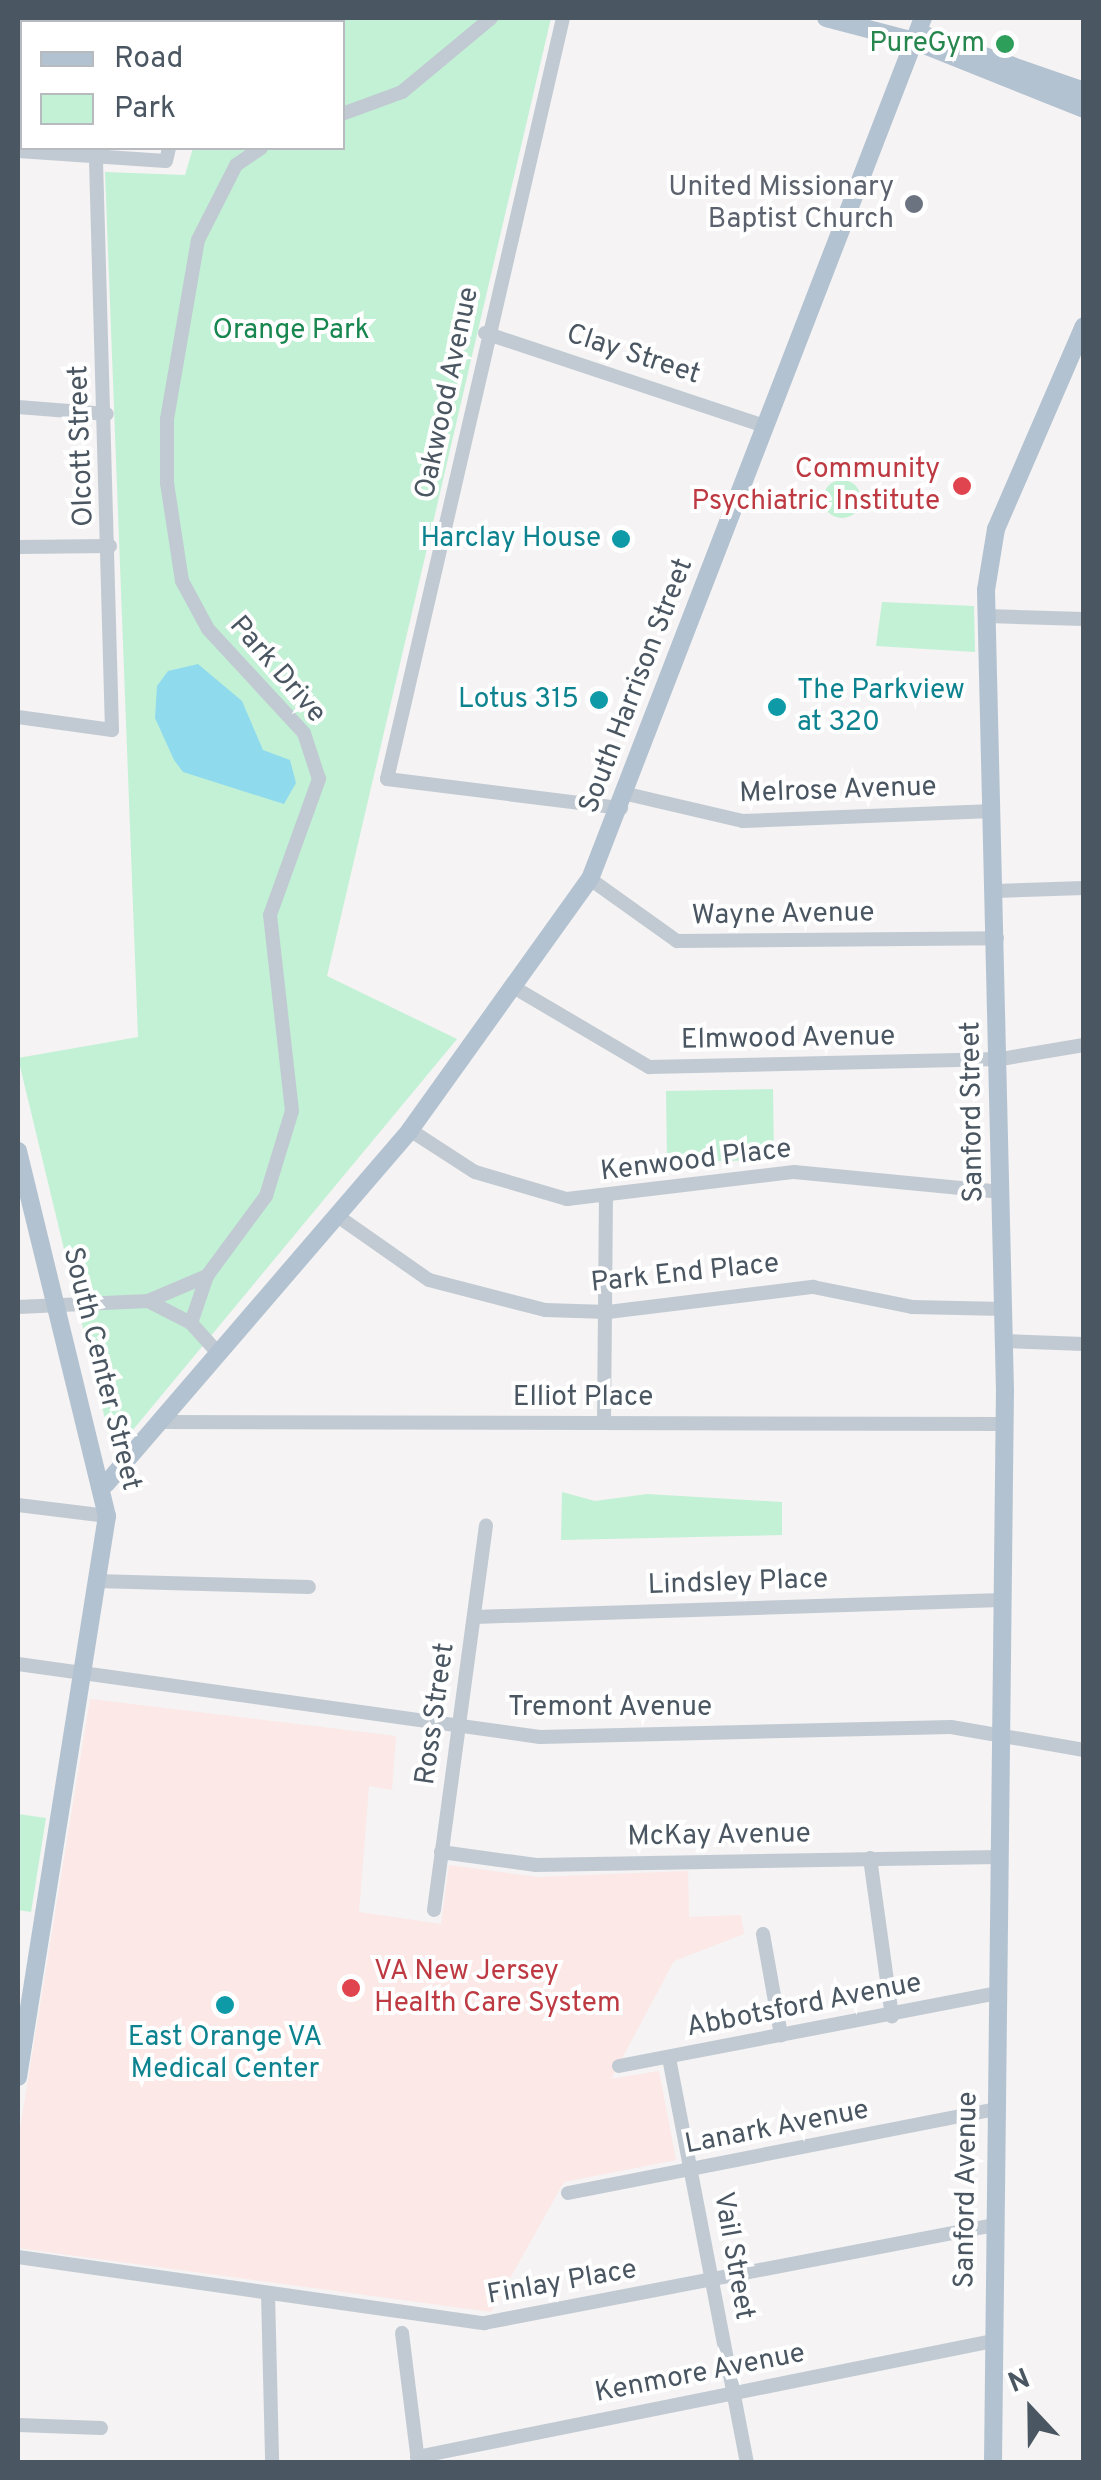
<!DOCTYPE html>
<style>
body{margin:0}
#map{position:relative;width:1101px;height:2480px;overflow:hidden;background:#f5f3f3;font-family:Overpass,sans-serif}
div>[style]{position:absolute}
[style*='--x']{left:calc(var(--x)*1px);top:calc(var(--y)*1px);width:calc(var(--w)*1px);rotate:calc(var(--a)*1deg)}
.medical>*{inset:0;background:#fce8e6}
.green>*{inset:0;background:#c3f1d5}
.round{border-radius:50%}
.water>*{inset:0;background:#90daee}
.minor>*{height:14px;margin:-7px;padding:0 7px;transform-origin:7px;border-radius:7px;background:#c1cad2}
.major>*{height:18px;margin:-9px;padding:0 9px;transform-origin:9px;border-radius:9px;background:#b3c2d1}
.dots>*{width:28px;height:28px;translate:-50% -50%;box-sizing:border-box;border:5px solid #fff;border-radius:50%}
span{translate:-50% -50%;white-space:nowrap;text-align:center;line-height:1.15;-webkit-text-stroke:8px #fff;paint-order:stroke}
.leisure-label{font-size:28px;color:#27864d}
.right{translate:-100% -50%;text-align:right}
.worship-label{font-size:28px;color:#5b616d}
.park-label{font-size:28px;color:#17864f}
.street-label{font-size:28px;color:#4a5661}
.health-label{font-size:28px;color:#be3a42}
.left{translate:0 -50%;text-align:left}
.culture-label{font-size:28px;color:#0d838f}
.frame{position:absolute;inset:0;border:20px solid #4a5661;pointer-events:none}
.legend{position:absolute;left:20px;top:20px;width:325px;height:130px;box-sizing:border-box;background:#fff;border:2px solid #b7bbc0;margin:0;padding:12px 18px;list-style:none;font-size:30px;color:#4a5661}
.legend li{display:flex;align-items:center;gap:20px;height:50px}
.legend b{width:50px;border:2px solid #b7bbc0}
.north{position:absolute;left:981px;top:2360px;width:100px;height:100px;-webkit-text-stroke:8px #fff;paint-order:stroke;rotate:338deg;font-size:28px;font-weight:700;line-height:40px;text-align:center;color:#4a5661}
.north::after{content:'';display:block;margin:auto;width:35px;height:45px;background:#4a5661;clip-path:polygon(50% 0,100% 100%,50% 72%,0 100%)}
</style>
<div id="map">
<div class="medical">
<div style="clip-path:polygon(90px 1699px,396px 1736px,392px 1790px,369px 1786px,359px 1912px,441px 1924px,449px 1865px,538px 1877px,688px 1871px,689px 1917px,741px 1915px,744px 1934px,674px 1961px,611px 2079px,659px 2071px,676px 2160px,564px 2182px,491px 2312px,18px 2248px,18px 2141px)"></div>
</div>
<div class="green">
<div style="clip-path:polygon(228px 18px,551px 18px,327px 976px,457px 1039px,122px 1443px,110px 1440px,18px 1058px,138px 1037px,105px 172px,185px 175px,193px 148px,342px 148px,342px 22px)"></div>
<div class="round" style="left:823px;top:480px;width:38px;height:38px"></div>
<div style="clip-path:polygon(882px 602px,974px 606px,975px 652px,876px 646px)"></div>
<div style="clip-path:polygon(773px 1089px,774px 1160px,667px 1162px,666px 1091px)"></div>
<div style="clip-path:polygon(562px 1492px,595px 1501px,647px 1494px,782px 1502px,782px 1535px,561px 1540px)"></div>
<div style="clip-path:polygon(18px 1814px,46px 1818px,31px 1912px,18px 1910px)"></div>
</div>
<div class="water">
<div style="clip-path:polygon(198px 664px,242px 701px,263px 750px,290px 760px,296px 783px,284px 804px,183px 772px,174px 760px,155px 718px,157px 686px,168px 671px)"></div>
</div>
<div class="minor">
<div style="--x:563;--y:18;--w:781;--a:103.02"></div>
<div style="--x:387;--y:779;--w:236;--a:7.1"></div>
<div style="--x:51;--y:22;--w:4;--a:-76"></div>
<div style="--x:207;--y:22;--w:4;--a:-76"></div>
<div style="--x:278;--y:22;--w:4;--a:-76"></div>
<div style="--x:342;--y:114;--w:64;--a:-20.1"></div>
<div style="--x:402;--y:92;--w:116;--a:-39.7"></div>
<div style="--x:18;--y:148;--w:19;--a:-78"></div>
<div style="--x:18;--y:151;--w:148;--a:3.9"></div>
<div style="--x:166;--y:161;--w:13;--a:-77"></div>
<div style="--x:485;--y:333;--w:295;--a:18.4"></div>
<div style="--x:18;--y:407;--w:89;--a:4.5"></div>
<div style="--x:18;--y:547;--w:92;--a:-0.6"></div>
<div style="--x:987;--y:616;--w:97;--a:1.8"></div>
<div style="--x:18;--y:717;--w:95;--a:7.9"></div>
<div style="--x:112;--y:730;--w:569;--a:-91.61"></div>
<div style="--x:627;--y:794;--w:119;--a:13.1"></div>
<div style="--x:743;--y:821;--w:250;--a:-2.3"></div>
<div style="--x:590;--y:879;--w:107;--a:35.5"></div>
<div style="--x:677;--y:941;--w:320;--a:-0.5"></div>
<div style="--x:996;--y:891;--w:88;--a:-2"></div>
<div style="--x:515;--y:988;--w:156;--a:30.5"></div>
<div style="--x:649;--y:1067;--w:352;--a:-1.3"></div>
<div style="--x:1001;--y:1059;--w:84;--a:-9.6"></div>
<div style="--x:410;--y:1130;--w:77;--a:32.9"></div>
<div style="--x:475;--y:1172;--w:96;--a:16.4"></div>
<div style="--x:567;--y:1199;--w:229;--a:-6.8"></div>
<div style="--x:794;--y:1172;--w:209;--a:5.5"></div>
<div style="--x:336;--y:1215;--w:113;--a:35"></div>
<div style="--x:429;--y:1280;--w:120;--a:14.5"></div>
<div style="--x:545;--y:1310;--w:63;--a:1.8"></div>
<div style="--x:608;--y:1312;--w:207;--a:-7"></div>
<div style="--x:813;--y:1287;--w:101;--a:11.4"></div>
<div style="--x:912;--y:1307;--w:92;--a:1.2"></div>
<div style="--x:148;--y:1301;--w:48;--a:27.1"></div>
<div style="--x:191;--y:1323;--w:40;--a:48"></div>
<div style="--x:18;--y:1307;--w:130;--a:-2.6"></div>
<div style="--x:148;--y:1301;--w:64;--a:-23"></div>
<div style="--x:207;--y:1276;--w:99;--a:-53.6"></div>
<div style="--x:266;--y:1196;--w:89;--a:-73"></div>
<div style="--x:292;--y:1111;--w:197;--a:-96.4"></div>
<div style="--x:270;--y:915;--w:145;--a:-70.2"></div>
<div style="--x:319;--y:779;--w:48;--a:-108.1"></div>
<div style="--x:304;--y:733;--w:142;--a:-132.7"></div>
<div style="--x:208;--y:629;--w:55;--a:-118.4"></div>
<div style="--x:182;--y:581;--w:99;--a:-98.7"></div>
<div style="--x:167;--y:483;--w:64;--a:-90"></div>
<div style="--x:167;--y:419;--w:182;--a:-80.2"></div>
<div style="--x:198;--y:240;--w:84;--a:-63.1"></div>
<div style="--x:236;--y:165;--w:30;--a:-34"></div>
<div style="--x:191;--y:1323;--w:50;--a:-71.2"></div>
<div style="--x:1004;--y:1341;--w:80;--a:2.1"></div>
<div style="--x:162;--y:1422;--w:842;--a:0.14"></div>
<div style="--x:604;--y:1423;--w:225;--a:-89.5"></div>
<div style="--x:18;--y:1505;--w:90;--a:7"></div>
<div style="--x:96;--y:1581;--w:213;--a:1.6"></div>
<div style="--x:475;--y:1617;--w:527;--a:-1.85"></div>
<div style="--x:18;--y:1664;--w:527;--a:7.96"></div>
<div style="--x:540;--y:1737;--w:411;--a:-1.4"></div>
<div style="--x:951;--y:1727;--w:135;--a:9.8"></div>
<div style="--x:441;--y:1852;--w:96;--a:7.8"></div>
<div style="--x:536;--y:1865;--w:463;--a:-1"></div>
<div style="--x:870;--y:1858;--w:160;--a:82.1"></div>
<div style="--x:434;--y:1910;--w:388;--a:-82.3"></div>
<div style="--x:763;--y:1934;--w:103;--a:79.9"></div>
<div style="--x:669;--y:2058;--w:411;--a:79.1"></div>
<div style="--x:619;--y:2066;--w:385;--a:-10.9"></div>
<div style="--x:568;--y:2193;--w:435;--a:-11.1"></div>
<div style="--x:18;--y:2257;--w:471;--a:8.1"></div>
<div style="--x:484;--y:2323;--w:519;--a:-10.88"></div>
<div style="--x:268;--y:2293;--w:169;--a:88.6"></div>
<div style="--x:402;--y:2333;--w:130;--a:82.9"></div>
<div style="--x:18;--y:2425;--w:83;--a:2.1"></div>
<div style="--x:417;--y:2457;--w:588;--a:-11.39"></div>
</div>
<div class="major">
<div style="--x:826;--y:18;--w:91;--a:14.6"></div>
<div style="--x:914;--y:41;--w:183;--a:21.8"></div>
<div style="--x:914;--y:41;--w:14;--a:-21"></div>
<div style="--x:927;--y:36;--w:166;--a:19.3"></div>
<div style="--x:18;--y:1151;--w:376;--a:76.3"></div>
<div style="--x:107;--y:1516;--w:568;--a:99.01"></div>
<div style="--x:106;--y:1484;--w:467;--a:-49.3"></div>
<div style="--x:410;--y:1130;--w:309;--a:-54.4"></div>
<div style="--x:590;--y:879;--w:923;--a:-68.86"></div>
<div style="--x:993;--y:2462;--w:1071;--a:-89.36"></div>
<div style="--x:1005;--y:1391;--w:801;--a:-91.36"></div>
<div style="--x:986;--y:590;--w:62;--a:-80.7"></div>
<div style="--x:996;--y:529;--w:221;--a:-66.6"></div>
</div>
<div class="dots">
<div style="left:1005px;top:44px;background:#2e9e5b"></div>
<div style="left:914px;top:204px;background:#6b7280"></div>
<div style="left:962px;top:486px;background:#e0444e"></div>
<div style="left:621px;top:539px;background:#0f9aa8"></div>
<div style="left:599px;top:700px;background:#0f9aa8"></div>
<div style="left:777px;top:707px;background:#0f9aa8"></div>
<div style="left:351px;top:1988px;background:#e0444e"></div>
<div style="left:225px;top:2005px;background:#0f9aa8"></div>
</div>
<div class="leisure-label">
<span class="right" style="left:985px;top:44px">PureGym</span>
</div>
<div class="worship-label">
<span class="right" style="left:894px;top:204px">United Missionary<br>Baptist Church</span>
</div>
<div class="park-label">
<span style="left:291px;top:331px">Orange Park</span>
</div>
<div class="street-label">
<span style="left:633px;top:355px;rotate:18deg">Clay Street</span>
<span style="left:448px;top:393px;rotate:-78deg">Oakwood Avenue</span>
<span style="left:82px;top:446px;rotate:-92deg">Olcott Street</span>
<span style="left:277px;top:670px;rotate:49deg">Park Drive</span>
<span style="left:637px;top:686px;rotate:-69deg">South Harrison Street</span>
<span style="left:838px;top:791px;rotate:-2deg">Melrose Avenue</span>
<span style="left:783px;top:915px;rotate:-1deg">Wayne Avenue</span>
<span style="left:788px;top:1039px;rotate:-1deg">Elmwood Avenue</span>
<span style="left:973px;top:1112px;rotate:-91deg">Sanford Street</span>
<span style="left:696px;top:1161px;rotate:-7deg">Kenwood Place</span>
<span style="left:685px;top:1274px;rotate:-6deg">Park End Place</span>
<span style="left:101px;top:1369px;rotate:76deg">South Center Street</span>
<span style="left:583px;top:1398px">Elliot Place</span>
<span style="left:738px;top:1583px;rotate:-2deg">Lindsley Place</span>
<span style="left:610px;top:1708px">Tremont Avenue</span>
<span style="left:436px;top:1714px;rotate:-82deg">Ross Street</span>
<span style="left:719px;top:1836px;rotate:-1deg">McKay Avenue</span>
<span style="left:804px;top:2006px;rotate:-11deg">Abbotsford Avenue</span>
<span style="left:777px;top:2128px;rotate:-11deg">Lanark Avenue</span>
<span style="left:967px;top:2190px;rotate:-89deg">Sanford Avenue</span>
<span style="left:733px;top:2256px;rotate:80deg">Vail Street</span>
<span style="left:562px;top:2283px;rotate:-10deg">Finlay Place</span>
<span style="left:700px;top:2374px;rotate:-11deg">Kenmore Avenue</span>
</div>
<div class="health-label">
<span class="right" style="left:940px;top:486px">Community<br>Psychiatric Institute</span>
<span class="left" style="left:374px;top:1988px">VA New Jersey<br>Health Care System</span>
</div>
<div class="culture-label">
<span class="right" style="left:601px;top:539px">Harclay House</span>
<span class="left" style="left:797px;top:707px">The Parkview<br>at 320</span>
<span class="right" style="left:579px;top:700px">Lotus 315</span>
<span style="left:225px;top:2054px">East Orange VA<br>Medical Center</span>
</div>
<div class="frame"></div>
<ul class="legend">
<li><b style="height:12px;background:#b3c2d1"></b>Road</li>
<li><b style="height:28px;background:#c3f1d5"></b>Park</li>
</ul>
<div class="north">N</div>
</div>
